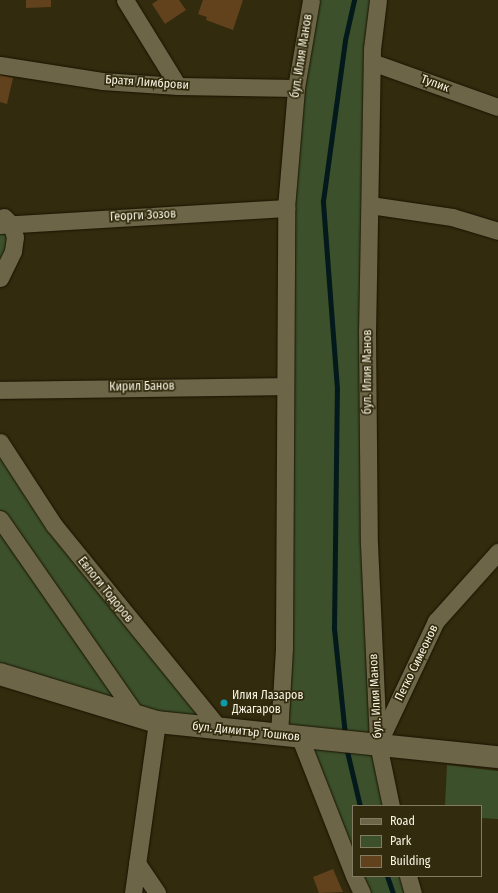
<!DOCTYPE html>
<meta charset="utf-8">
<style>
body{margin:0}
#map{position:relative;width:498px;height:893px;overflow:hidden;background:#322b0e;font-family:"Fira Sans Condensed",sans-serif}
div>[style]{position:absolute}
[style*='--x']{left:calc(var(--x)*1px);top:calc(var(--y)*1px);width:calc(var(--w)*1px);rotate:calc(var(--a)*1deg)}
.green>*{inset:0;background:#3c502b}
.stream>*{height:5px;margin:-2.5px;padding:0 2.5px;transform-origin:2.5px;border-radius:2.5px;background:#04191b}
.building>*{inset:0;background:#62421c}
.roads{filter:drop-shadow(0 0 1px #1a1300) drop-shadow(0 0 1px #1a1300)}
.street>*{height:17px;margin:-8.5px;padding:0 8.5px;transform-origin:8.5px;border-radius:8.5px;background:#6d6547}
.secondary>*{height:22px;margin:-11px;padding:0 11px;transform-origin:11px;border-radius:11px;background:#6d6547}
.dots>*{width:11px;height:11px;translate:-50% -50%;box-sizing:border-box;border:2px solid #322b0e;border-radius:50%}
span{translate:-50% -50%;white-space:nowrap;text-align:center;line-height:1.15;-webkit-text-stroke:3.5px #322b0e;paint-order:stroke}
.street-label{font-size:12px;color:#f9f5e4}
.poi-label{font-size:12px;color:#f9f5e4}
.left{translate:0 -50%;text-align:left}
.legend{position:absolute;left:352px;top:805px;width:130px;height:72px;box-sizing:border-box;background:#322b0e;border:1px solid #827c64;margin:0;padding:5px 7px;list-style:none;font-size:12px;color:#f9f5e4}
.legend li{display:flex;align-items:center;gap:8px;height:20px}
.legend b{width:20px;border:1px solid #827c64}
</style>
<div id="map">
<div class="green">
<div style="clip-path:polygon(311px 0,378px 0,369px 544px,391px 806px,353px 806px,353px 873px,300px 738px,279px 735px,286px 208px)"></div>
<div style="clip-path:polygon(0 214px,11px 224px,0 278px)"></div>
<div style="clip-path:polygon(0 442px,220px 729px,0 674px)"></div>
<div style="clip-path:polygon(447px 765px,498px 771px,498px 819px,481px 818px,481px 806px,445px 806px)"></div>
<div style="clip-path:polygon(354px 876px,408px 876px,413px 893px,362px 893px)"></div>
</div>
<div class="stream">
<div style="--x:345;--y:735;--w:108;--a:-95.9"></div>
<div style="--x:334;--y:628;--w:239;--a:-89.3"></div>
<div style="--x:337;--y:389;--w:189;--a:-94.3"></div>
<div style="--x:323;--y:201;--w:162;--a:-82.2"></div>
<div style="--x:345;--y:40;--w:41;--a:-77.3"></div>
<div style="--x:346;--y:747;--w:61;--a:76.7"></div>
<div style="--x:387;--y:876;--w:18;--a:71"></div>
</div>
<div class="building">
<div style="clip-path:polygon(26px 0,51px 0,51px 7px,26px 8px)"></div>
<div style="clip-path:polygon(158px 0,179px 0,186px 10px,165px 24px,152px 4px)"></div>
<div style="clip-path:polygon(203px 0,243px 0,233px 30px,206px 20px,207px 17px,198px 14px)"></div>
<div style="clip-path:polygon(0 75px,13px 78px,7px 104px,0 102px)"></div>
<div style="clip-path:polygon(333px 869px,343px 892px,319px 893px,313px 877px)"></div>
</div>
<div class="roads">
<div class="street">
<div style="--x:125;--y:0;--w:101;--a:58.4"></div>
<div style="--x:378;--y:0;--w:49;--a:97"></div>
<div style="--x:372;--y:49;--w:281;--a:91"></div>
<div style="--x:367;--y:330;--w:214;--a:89.5"></div>
<div style="--x:369;--y:544;--w:200;--a:87.4"></div>
<div style="--x:378;--y:744;--w:63;--a:78.2"></div>
<div style="--x:372;--y:62;--w:134;--a:19.7"></div>
<div style="--x:0;--y:65;--w:103;--a:8.9"></div>
<div style="--x:102;--y:81;--w:76;--a:3.8"></div>
<div style="--x:178;--y:86;--w:118;--a:1"></div>
<div style="--x:370;--y:205;--w:83;--a:8.3"></div>
<div style="--x:452;--y:217;--w:48;--a:16.9"></div>
<div style="--x:0;--y:225;--w:287;--a:-3.4"></div>
<div style="--x:0;--y:278;--w:30;--a:-64"></div>
<div style="--x:13;--y:251;--w:14;--a:-82"></div>
<div style="--x:15;--y:237;--w:14;--a:-107"></div>
<div style="--x:11;--y:224;--w:10;--a:-135"></div>
<div style="--x:0;--y:390;--w:284;--a:-0.8"></div>
<div style="--x:0;--y:442;--w:99;--a:57"></div>
<div style="--x:54;--y:525;--w:263;--a:50.9"></div>
<div style="--x:0;--y:519;--w:239;--a:55.2"></div>
<div style="--x:279;--y:735;--w:88;--a:-86.7"></div>
<div style="--x:284;--y:647;--w:439;--a:-89.7"></div>
<div style="--x:286;--y:208;--w:120;--a:-85.2"></div>
<div style="--x:296;--y:88;--w:89;--a:-80.3"></div>
<div style="--x:300;--y:738;--w:145;--a:68.6"></div>
<div style="--x:379;--y:742;--w:134;--a:-64.8"></div>
<div style="--x:436;--y:621;--w:93;--a:-48.1"></div>
<div style="--x:137;--y:863;--w:36;--a:56"></div>
<div style="--x:354;--y:876;--w:19;--a:65"></div>
<div style="--x:408;--y:876;--w:18;--a:74"></div>
<div style="--x:133;--y:893;--w:173;--a:-82"></div>
</div>
<div class="secondary">
<div style="--x:0;--y:674;--w:164;--a:17"></div>
<div style="--x:157;--y:722;--w:343;--a:5.9"></div>
</div>
</div>
<div class="dots">
<div style="left:224px;top:703px;background:#0f9aa8"></div>
</div>
<div class="street-label">
<span style="left:302px;top:56px;rotate:-81deg">бул. Илия Манов</span>
<span style="left:147px;top:83px;rotate:4deg">Братя Лимброви</span>
<span style="left:435px;top:84px;rotate:20deg">Тупик</span>
<span style="left:143px;top:216px;rotate:-3deg">Георги Зозов</span>
<span style="left:368px;top:372px;rotate:-90deg">бул. Илия Манов</span>
<span style="left:142px;top:387px;rotate:-1deg">Кирил Банов</span>
<span style="left:105px;top:590px;rotate:51deg">Евлоги Тодоров</span>
<span style="left:417px;top:663px;rotate:-64deg">Петко Симеонов</span>
<span style="left:376px;top:696px;rotate:-93deg">бул. Илия Манов</span>
<span style="left:246px;top:732px;rotate:6deg">бул. Димитър Тошков</span>
</div>
<div class="poi-label">
<span class="left" style="left:232px;top:703px">Илия Лазаров<br>Джагаров</span>
</div>
<ul class="legend">
<li><b style="height:5px;background:#6d6547"></b>Road</li>
<li><b style="height:11px;background:#3c502b"></b>Park</li>
<li><b style="height:11px;background:#62421c"></b>Building</li>
</ul>
</div>
